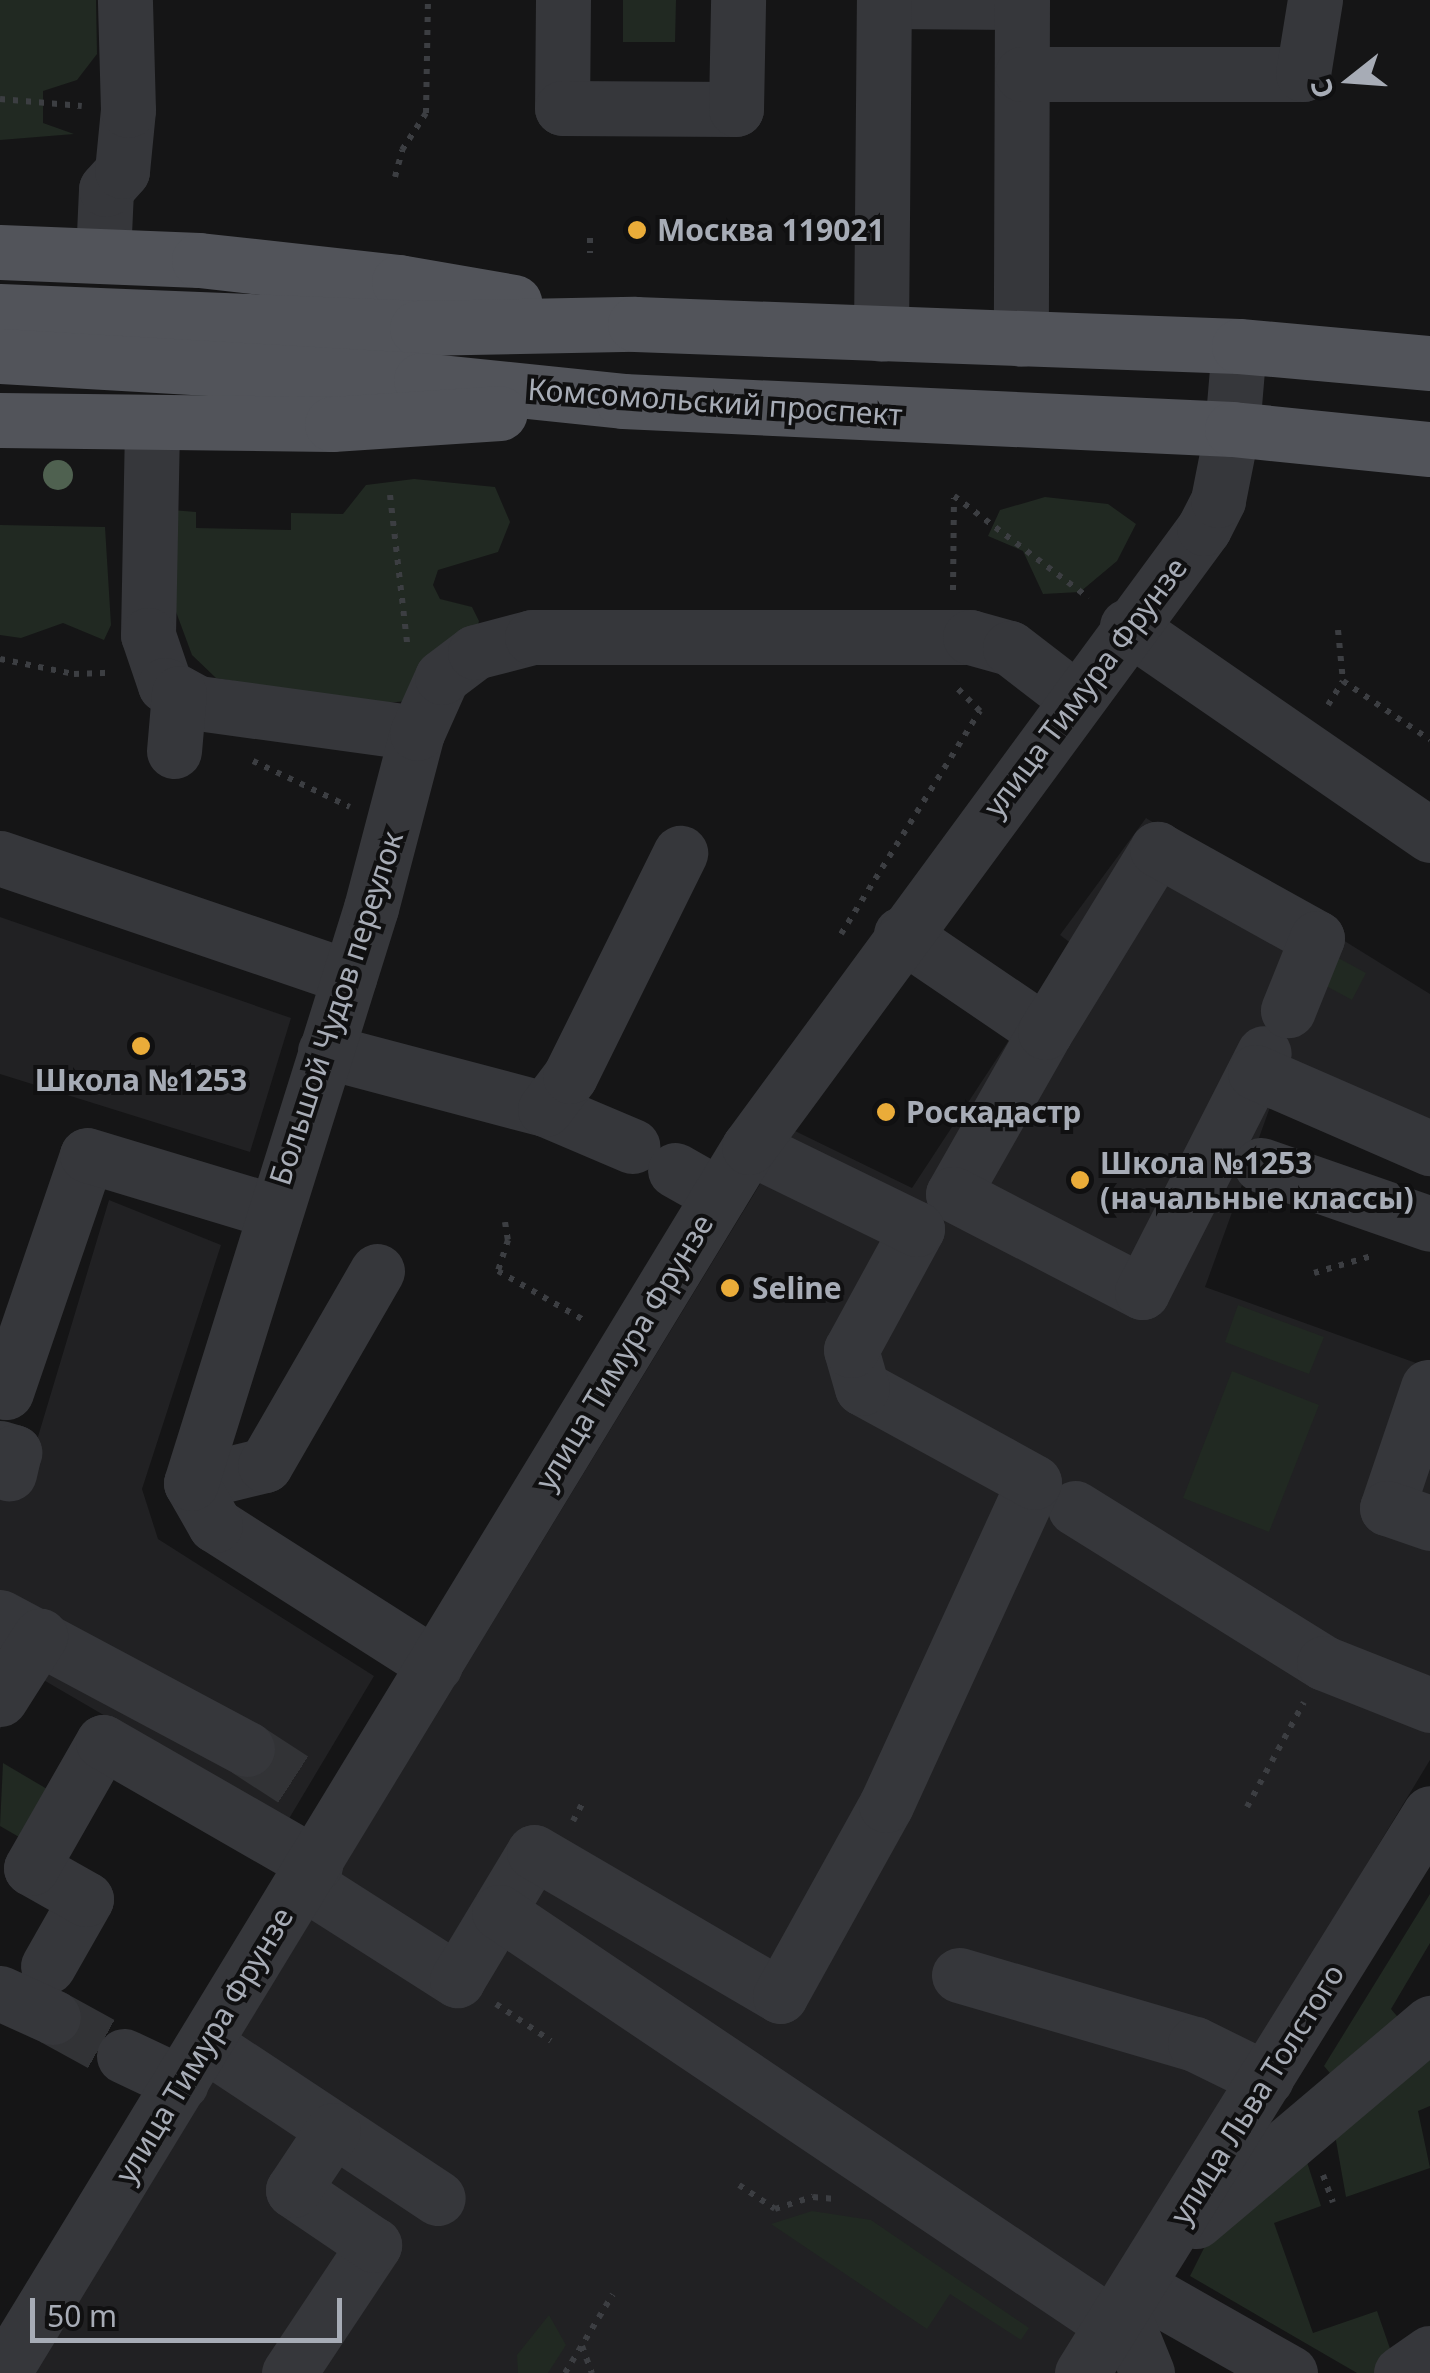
<!DOCTYPE html>
<meta charset="utf-8">
<style>
body{margin:0}
#map{position:relative;width:1430px;height:2373px;overflow:hidden;background:#151516;font-family:"Noto Sans",sans-serif}
div>[style]{position:absolute}
[style*='--x']{left:calc(var(--x)*1px);top:calc(var(--y)*1px);width:calc(var(--w)*1px);rotate:calc(var(--a)*1deg)}
.built>*{inset:0;background:#212123}
.green>*{inset:0;background:#212922}
.minor-tunnel>*{height:55px;margin-top:-27.5px;transform-origin:0;background:repeating-linear-gradient(90deg,#323336 0 55px,transparent 0 83px)}
.path>*{height:6px;margin-top:-3px;transform-origin:0;background:repeating-linear-gradient(90deg,#3c3e42 0 5px,transparent 0 13px)}
.minor>*{height:55px;margin:-27.5px;padding:0 27.5px;transform-origin:27.5px;border-radius:27.5px;background:#36373b}
.major>*{height:55px;margin:-27.5px;padding:0 27.5px;transform-origin:27.5px;border-radius:27.5px;background:#52545a}
.trees>*{width:30px;height:30px;margin:-15px;border-radius:50%;background:#4f6150}
.dots>*{width:28px;height:28px;translate:-50% -50%;box-sizing:border-box;border:5px solid #101011;border-radius:50%}
span{translate:-50% -50%;white-space:nowrap;text-align:center;line-height:1.15;-webkit-text-stroke:8px #101011;paint-order:stroke}
.poi-label{font-size:30px;color:#a7acb6;font-weight:700}
.left{translate:0 -50%;text-align:left}
.street-label{font-size:30px;color:#a7acb6}
.north{position:absolute;left:1300px;top:30px;width:100px;height:100px;-webkit-text-stroke:8px #101011;paint-order:stroke;rotate:253deg;font-size:28px;font-weight:700;line-height:40px;text-align:center;color:#a7acb6}
.north::after{content:'';display:block;margin:auto;width:35px;height:45px;background:#a7acb6;clip-path:polygon(50% 0,100% 100%,50% 72%,0 100%)}
.scale{position:absolute;left:30px;top:2298px;width:312px;height:45px;box-sizing:border-box;border:5px solid #a7acb6;border-top:0;padding-left:12px;font-size:30px;line-height:35px;white-space:nowrap;color:#a7acb6;-webkit-text-stroke:8px #101011;paint-order:stroke}
</style>
<div id="map">
<div class="built">
<div style="clip-path:polygon(1146px 818px,1430px 994px,1430px 1168px,1273px 1099px,1205px 1287px,1430px 1368px,1430px 1760px,1058px 2373px,35px 2373px,793px 1130px,912px 1188px,1072px 944px,1060px 935px)"></div>
<div style="clip-path:polygon(0 917px,291px 1018px,250px 1152px,0 1074px)"></div>
<div style="clip-path:polygon(109px 1200px,221px 1245px,142px 1489px,158px 1539px,374px 1676px,287px 1822px,35px 1675px,0 1729px,0 1430px,37px 1440px)"></div>
</div>
<div class="green">
<div style="clip-path:polygon(0 0,96px 0,97px 54px,77px 80px,43px 91px,43px 123px,74px 134px,0 140px)"></div>
<div style="clip-path:polygon(623px 0,676px 0,675px 42px,623px 42px)"></div>
<div style="clip-path:polygon(414px 479px,495px 487px,510px 522px,498px 552px,438px 570px,433px 585px,440px 599px,472px 607px,479px 621px,475px 636px,409px 701px,371px 704px,216px 678px,192px 655px,172px 601px,172px 510px,196px 512px,196px 528px,291px 530px,291px 513px,343px 514px,366px 485px)"></div>
<div style="clip-path:polygon(1045px 497px,1108px 504px,1136px 524px,1117px 561px,1080px 592px,1043px 594px,1023px 551px,988px 536px,1000px 510px)"></div>
<div style="clip-path:polygon(0 525px,105px 527px,111px 625px,104px 640px,63px 623px,21px 638px,0 635px)"></div>
<div style="clip-path:polygon(1331px 954px,1366px 973px,1352px 1000px,1317px 981px)"></div>
<div style="clip-path:polygon(1238px 1305px,1324px 1337px,1309px 1374px,1225px 1342px)"></div>
<div style="clip-path:polygon(1232px 1371px,1319px 1405px,1269px 1532px,1183px 1498px)"></div>
<div style="clip-path:polygon(3px 1763px,47px 1789px,19px 1837px,0 1826px)"></div>
<div style="clip-path:polygon(1430px 1894px,1430px 1943px,1391px 2009px,1407px 2028px,1340px 2085px,1324px 2066px)"></div>
<div style="clip-path:polygon(1430px 2056px,1430px 2106px,1418px 2111px,1430px 2168px,1346px 2197px,1335px 2135px)"></div>
<div style="clip-path:polygon(1306px 2159px,1321px 2206px,1274px 2223px,1313px 2333px,1377px 2311px,1395px 2363px,1379px 2373px,1357px 2373px,1190px 2276px,1208px 2240px)"></div>
<div style="clip-path:polygon(812px 2211px,871px 2220px,1029px 2328px,1021px 2340px,950px 2294px,927px 2329px,771px 2224px)"></div>
<div style="clip-path:polygon(549px 2315px,566px 2345px,548px 2373px,518px 2373px,517px 2355px)"></div>
</div>
<div class="minor-tunnel">
<div style="--x:247;--y:1749;--w:72;--a:33"></div>
<div style="--x:53;--y:2017;--w:81;--a:28.8"></div>
</div>
<div class="path">
<div style="--x:0;--y:99;--w:82;--a:4.9"></div>
<div style="--x:395;--y:177;--w:28;--a:-75"></div>
<div style="--x:402;--y:150;--w:44;--a:-57"></div>
<div style="--x:426;--y:113;--w:113;--a:-89"></div>
<div style="--x:590;--y:238;--w:15;--a:90"></div>
<div style="--x:390;--y:495;--w:149;--a:83.4"></div>
<div style="--x:954;--y:496;--w:169;--a:37.1"></div>
<div style="--x:953;--y:590;--w:92;--a:-89.4"></div>
<div style="--x:1338;--y:630;--w:51;--a:84.4"></div>
<div style="--x:1343;--y:681;--w:105;--a:34.1"></div>
<div style="--x:0;--y:659;--w:76;--a:11.5"></div>
<div style="--x:74;--y:674;--w:36;--a:-2"></div>
<div style="--x:1328;--y:705;--w:28;--a:-58"></div>
<div style="--x:253;--y:761;--w:107;--a:25.4"></div>
<div style="--x:841;--y:934;--w:263;--a:-58.1"></div>
<div style="--x:980;--y:711;--w:34;--a:-135"></div>
<div style="--x:505;--y:1222;--w:18;--a:81"></div>
<div style="--x:508;--y:1240;--w:33;--a:108"></div>
<div style="--x:498;--y:1271;--w:103;--a:29.8"></div>
<div style="--x:1314;--y:1273;--w:64;--a:-16.4"></div>
<div style="--x:1247;--y:1807;--w:119;--a:-61.5"></div>
<div style="--x:573;--y:1821;--w:19;--a:-62"></div>
<div style="--x:496;--y:2004;--w:66;--a:33.9"></div>
<div style="--x:1323;--y:2175;--w:29;--a:70"></div>
<div style="--x:739;--y:2185;--w:43;--a:33.7"></div>
<div style="--x:775;--y:2209;--w:40;--a:-18"></div>
<div style="--x:813;--y:2197;--w:25;--a:5"></div>
<div style="--x:582;--y:2346;--w:29;--a:70"></div>
<div style="--x:565;--y:2373;--w:92;--a:-58.7"></div>
</div>
<div class="minor">
<div style="--x:563;--y:0;--w:108;--a:90.5"></div>
<div style="--x:562;--y:108;--w:174;--a:0.3"></div>
<div style="--x:736;--y:109;--w:109;--a:-88.9"></div>
<div style="--x:884;--y:1;--w:138;--a:0.4"></div>
<div style="--x:1022;--y:2;--w:337;--a:90.2"></div>
<div style="--x:1022;--y:74;--w:281;--a:0"></div>
<div style="--x:1303;--y:74;--w:75;--a:-80.8"></div>
<div style="--x:103;--y:256;--w:67;--a:-87.4"></div>
<div style="--x:106;--y:189;--w:24;--a:-48"></div>
<div style="--x:122;--y:171;--w:61;--a:-84.4"></div>
<div style="--x:128;--y:110;--w:110;--a:-91.6"></div>
<div style="--x:881;--y:334;--w:334;--a:-89.5"></div>
<div style="--x:152;--y:427;--w:208;--a:91.1"></div>
<div style="--x:148;--y:635;--w:53;--a:71.2"></div>
<div style="--x:165;--y:685;--w:38;--a:29"></div>
<div style="--x:198;--y:703;--w:221;--a:7.8"></div>
<div style="--x:1127;--y:626;--w:368;--a:34.6"></div>
<div style="--x:174;--y:751;--w:58;--a:-85.1"></div>
<div style="--x:0;--y:858;--w:369;--a:18.8"></div>
<div style="--x:901;--y:934;--w:174;--a:34.2"></div>
<div style="--x:1045;--y:1032;--w:186;--a:119.6"></div>
<div style="--x:953;--y:1194;--w:213;--a:27.4"></div>
<div style="--x:1142;--y:1292;--w:268;--a:-63"></div>
<div style="--x:1045;--y:1032;--w:215;--a:-58.5"></div>
<div style="--x:1157;--y:849;--w:183;--a:29.1"></div>
<div style="--x:1317;--y:938;--w:78;--a:111.9"></div>
<div style="--x:325;--y:1051;--w:228;--a:14.8"></div>
<div style="--x:545;--y:1109;--w:95;--a:23"></div>
<div style="--x:1255;--y:1072;--w:191;--a:23.5"></div>
<div style="--x:545;--y:1109;--w:41;--a:-52.9"></div>
<div style="--x:570;--y:1076;--w:249;--a:-63.7"></div>
<div style="--x:1261;--y:1165;--w:179;--a:19.2"></div>
<div style="--x:675;--y:1170;--w:51;--a:29.6"></div>
<div style="--x:1428;--y:1387;--w:128;--a:108.7"></div>
<div style="--x:1387;--y:1508;--w:46;--a:19.2"></div>
<div style="--x:0;--y:1390;--w:6;--a:18"></div>
<div style="--x:6;--y:1392;--w:250;--a:-71.1"></div>
<div style="--x:87;--y:1155;--w:193;--a:16.8"></div>
<div style="--x:0;--y:1448;--w:15;--a:16"></div>
<div style="--x:14;--y:1452;--w:22;--a:103"></div>
<div style="--x:191;--y:1483;--w:76;--a:-13.7"></div>
<div style="--x:265;--y:1465;--w:224;--a:-60"></div>
<div style="--x:1075;--y:1508;--w:293;--a:31.9"></div>
<div style="--x:1324;--y:1663;--w:114;--a:21.6"></div>
<div style="--x:0;--y:1617;--w:280;--a:28.1"></div>
<div style="--x:435;--y:1665;--w:261;--a:-147.5"></div>
<div style="--x:215;--y:1525;--w:48;--a:-119.7"></div>
<div style="--x:191;--y:1483;--w:603;--a:-72.62"></div>
<div style="--x:371;--y:908;--w:181;--a:-75.3"></div>
<div style="--x:417;--y:733;--w:61;--a:-65.9"></div>
<div style="--x:442;--y:677;--w:41;--a:-37.1"></div>
<div style="--x:475;--y:652;--w:59;--a:-14.7"></div>
<div style="--x:532;--y:637;--w:438;--a:0"></div>
<div style="--x:970;--y:637;--w:41;--a:15.4"></div>
<div style="--x:1010;--y:648;--w:82;--a:37.6"></div>
<div style="--x:0;--y:1699;--w:75;--a:-57.6"></div>
<div style="--x:303;--y:1882;--w:183;--a:32.5"></div>
<div style="--x:457;--y:1980;--w:149;--a:-59"></div>
<div style="--x:534;--y:1852;--w:285;--a:30.3"></div>
<div style="--x:780;--y:1996;--w:218;--a:-61"></div>
<div style="--x:886;--y:1805;--w:355;--a:-65.4"></div>
<div style="--x:1034;--y:1482;--w:196;--a:-151.3"></div>
<div style="--x:862;--y:1388;--w:40;--a:-106"></div>
<div style="--x:851;--y:1350;--w:138;--a:-61.4"></div>
<div style="--x:917;--y:1229;--w:187;--a:-154"></div>
<div style="--x:499;--y:1912;--w:740;--a:33.93"></div>
<div style="--x:48;--y:1966;--w:77;--a:-60.4"></div>
<div style="--x:86;--y:1899;--w:63;--a:-150.6"></div>
<div style="--x:31;--y:1868;--w:145;--a:-60.3"></div>
<div style="--x:103;--y:1742;--w:245;--a:29.9"></div>
<div style="--x:959;--y:1975;--w:246;--a:16.3"></div>
<div style="--x:1195;--y:2044;--w:79;--a:26.2"></div>
<div style="--x:0;--y:1993;--w:58;--a:24.4"></div>
<div style="--x:205;--y:2044;--w:279;--a:33.5"></div>
<div style="--x:124;--y:2056;--w:63;--a:25.3"></div>
<div style="--x:1196;--y:2221;--w:307;--a:-40.2"></div>
<div style="--x:1137;--y:2286;--w:176;--a:29.6"></div>
<div style="--x:1122;--y:2311;--w:67;--a:68"></div>
<div style="--x:3;--y:2373;--w:1435;--a:-58.68"></div>
<div style="--x:749;--y:1147;--w:768;--a:-53.68"></div>
<div style="--x:1204;--y:528;--w:31;--a:-63"></div>
<div style="--x:1218;--y:500;--w:72;--a:-78.8"></div>
<div style="--x:1232;--y:429;--w:83;--a:-85.2"></div>
<div style="--x:289;--y:2373;--w:154;--a:-56.4"></div>
<div style="--x:374;--y:2245;--w:98;--a:-145.8"></div>
<div style="--x:293;--y:2190;--w:72;--a:-56.3"></div>
<div style="--x:1082;--y:2373;--w:659;--a:-58.14"></div>
<div style="--x:1401;--y:2373;--w:35;--a:-35"></div>
</div>
<div class="major">
<div style="--x:0;--y:252;--w:199;--a:2.3"></div>
<div style="--x:199;--y:260;--w:201;--a:6.3"></div>
<div style="--x:399;--y:282;--w:117;--a:9.9"></div>
<div style="--x:0;--y:311;--w:417;--a:2.3"></div>
<div style="--x:417;--y:328;--w:218;--a:-1.1"></div>
<div style="--x:635;--y:324;--w:604;--a:2.09"></div>
<div style="--x:1239;--y:346;--w:192;--a:5.1"></div>
<div style="--x:0;--y:356;--w:422;--a:3.3"></div>
<div style="--x:421;--y:380;--w:203;--a:5.9"></div>
<div style="--x:623;--y:401;--w:610;--a:2.63"></div>
<div style="--x:1232;--y:429;--w:199;--a:5.8"></div>
<div style="--x:0;--y:420;--w:332;--a:0.7"></div>
<div style="--x:332;--y:424;--w:168;--a:-3.7"></div>
</div>
<div class="trees">
<div style="left:58px;top:475px"></div>
</div>
<div class="dots">
<div style="left:637px;top:230px;background:#eaac39"></div>
<div style="left:141px;top:1046px;background:#eaac39"></div>
<div style="left:886px;top:1112px;background:#eaac39"></div>
<div style="left:1080px;top:1180px;background:#eaac39"></div>
<div style="left:730px;top:1288px;background:#eaac39"></div>
</div>
<div class="poi-label">
<span class="left" style="left:657px;top:230px">Москва 119021</span>
<span style="left:141px;top:1080px">Школа №1253</span>
<span class="left" style="left:906px;top:1112px">Роскадастр</span>
<span class="left" style="left:1100px;top:1180px">Школа №1253<br>(начальные классы)</span>
<span class="left" style="left:752px;top:1288px">Seline</span>
</div>
<div class="street-label">
<span style="left:715px;top:402px;rotate:4deg">Комсомольский проспект</span>
<span style="left:1085px;top:687px;rotate:-53deg">улица Тимура Фрунзе</span>
<span style="left:336px;top:1008px;rotate:-72deg">Большой Чудов переулок</span>
<span style="left:624px;top:1352px;rotate:-59deg">улица Тимура Фрунзе</span>
<span style="left:204px;top:2045px;rotate:-59deg">улица Тимура Фрунзе</span>
<span style="left:1257px;top:2094px;rotate:-58deg">улица Льва Толстого</span>
</div>
<div class="north">С</div>
<div class="scale">50 m</div>
</div>
